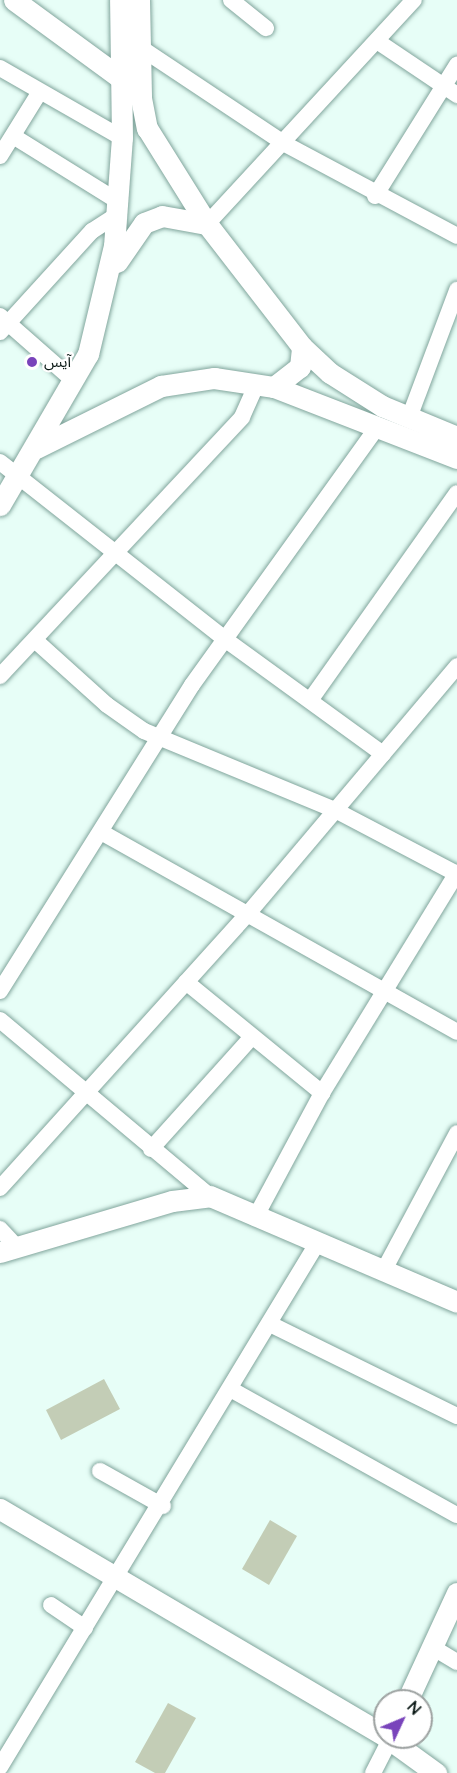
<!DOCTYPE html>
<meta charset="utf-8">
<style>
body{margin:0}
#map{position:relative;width:457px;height:1773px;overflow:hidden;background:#e7fef7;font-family:Quicksand,"Noto Sans Arabic",sans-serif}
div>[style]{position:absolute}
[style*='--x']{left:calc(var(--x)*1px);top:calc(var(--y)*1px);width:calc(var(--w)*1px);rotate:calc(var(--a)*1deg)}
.green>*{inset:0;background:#c3cdb6}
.roads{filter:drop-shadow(0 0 2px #81a59c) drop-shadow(0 0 2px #81a59c)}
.minor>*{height:16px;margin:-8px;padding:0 8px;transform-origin:8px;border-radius:8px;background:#fff}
.tertiary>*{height:21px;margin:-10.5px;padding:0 10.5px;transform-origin:10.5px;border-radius:10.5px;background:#fff}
.dots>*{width:16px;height:16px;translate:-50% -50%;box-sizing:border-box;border:3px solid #fff;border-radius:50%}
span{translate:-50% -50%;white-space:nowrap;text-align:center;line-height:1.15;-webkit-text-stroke:4.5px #fff;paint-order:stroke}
.poi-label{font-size:15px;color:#091714}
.left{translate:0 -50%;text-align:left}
.north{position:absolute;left:373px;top:1689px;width:60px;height:60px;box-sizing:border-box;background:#fff;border:2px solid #9da2a1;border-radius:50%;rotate:46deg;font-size:16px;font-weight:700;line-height:24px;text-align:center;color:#091714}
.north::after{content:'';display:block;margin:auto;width:21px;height:27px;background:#7944bb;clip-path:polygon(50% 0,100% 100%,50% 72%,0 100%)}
</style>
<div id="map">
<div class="green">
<div style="clip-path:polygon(104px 1379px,120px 1409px,61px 1440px,46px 1410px)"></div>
<div style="clip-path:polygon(270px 1520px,297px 1536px,269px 1585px,242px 1569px)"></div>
<div style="clip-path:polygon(168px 1703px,196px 1718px,165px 1773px,155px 1773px,135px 1762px)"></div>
</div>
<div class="roads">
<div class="minor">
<div style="--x:231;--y:0;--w:45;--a:38.7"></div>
<div style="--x:377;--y:41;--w:97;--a:34"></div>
<div style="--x:138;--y:46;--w:177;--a:33.7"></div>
<div style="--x:285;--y:144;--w:195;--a:28.1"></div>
<div style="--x:0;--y:68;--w:141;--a:29.8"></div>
<div style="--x:13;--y:136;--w:125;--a:31.9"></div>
<div style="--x:0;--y:156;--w:74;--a:-58.2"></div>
<div style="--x:375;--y:196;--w:155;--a:-58"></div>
<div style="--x:207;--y:224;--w:305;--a:-47.3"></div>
<div style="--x:0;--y:316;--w:98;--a:41.3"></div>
<div style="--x:0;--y:332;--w:137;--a:-47.7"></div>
<div style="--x:92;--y:231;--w:31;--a:-33"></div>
<div style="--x:409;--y:418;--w:137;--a:-69.4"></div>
<div style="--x:0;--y:462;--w:288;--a:38.2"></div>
<div style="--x:226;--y:640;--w:194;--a:36"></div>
<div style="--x:37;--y:642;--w:94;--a:42"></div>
<div style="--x:107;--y:705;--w:45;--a:35.1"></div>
<div style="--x:144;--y:731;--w:207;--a:22.5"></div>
<div style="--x:335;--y:810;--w:138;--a:27.7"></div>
<div style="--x:0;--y:676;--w:354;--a:-46.9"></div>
<div style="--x:242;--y:417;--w:34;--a:-66"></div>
<div style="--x:311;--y:699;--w:252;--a:-54.7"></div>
<div style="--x:101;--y:832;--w:408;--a:29.3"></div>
<div style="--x:186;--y:982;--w:176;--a:39.2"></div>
<div style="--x:0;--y:991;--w:361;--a:-57.9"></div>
<div style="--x:192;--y:685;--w:319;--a:-54.3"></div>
<div style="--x:0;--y:1020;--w:274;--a:40"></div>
<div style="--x:151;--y:1149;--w:149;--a:-48"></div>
<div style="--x:0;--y:1188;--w:367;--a:-47.9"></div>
<div style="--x:246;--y:916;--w:327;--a:-49.8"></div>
<div style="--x:255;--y:1218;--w:142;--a:-61.8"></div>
<div style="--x:322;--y:1093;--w:258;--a:-58.5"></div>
<div style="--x:0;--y:1229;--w:25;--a:47"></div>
<div style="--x:384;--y:1270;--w:155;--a:-61.9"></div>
<div style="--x:272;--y:1325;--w:206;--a:26.2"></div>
<div style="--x:232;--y:1390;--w:257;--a:29.1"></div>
<div style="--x:100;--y:1471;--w:72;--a:29.1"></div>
<div style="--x:51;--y:1605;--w:41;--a:34.1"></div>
<div style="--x:432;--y:1647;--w:29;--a:31"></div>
<div style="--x:0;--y:1767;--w:614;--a:-58.8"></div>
<div style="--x:373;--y:1773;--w:38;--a:-63"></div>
</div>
<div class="tertiary">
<div style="--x:14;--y:0;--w:129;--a:36.2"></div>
<div style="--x:139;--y:0;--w:98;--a:88.8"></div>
<div style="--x:141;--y:98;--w:31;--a:79"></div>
<div style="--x:147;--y:128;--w:113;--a:58"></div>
<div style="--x:207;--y:224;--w:155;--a:52.3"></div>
<div style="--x:302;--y:347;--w:38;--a:43"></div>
<div style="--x:330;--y:373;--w:62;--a:32.4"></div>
<div style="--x:382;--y:406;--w:81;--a:22.5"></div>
<div style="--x:117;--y:262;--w:47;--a:-55.3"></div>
<div style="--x:144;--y:223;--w:19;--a:-21"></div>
<div style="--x:162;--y:216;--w:46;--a:10.1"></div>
<div style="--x:274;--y:387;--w:33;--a:-38"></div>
<div style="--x:300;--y:367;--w:20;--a:-84"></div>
<div style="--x:36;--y:448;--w:140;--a:-26.4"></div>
<div style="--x:161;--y:386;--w:54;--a:-8.6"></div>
<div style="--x:214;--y:378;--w:61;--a:8.5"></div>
<div style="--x:274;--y:387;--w:196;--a:21.2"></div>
<div style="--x:0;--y:505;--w:175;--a:-59.8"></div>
<div style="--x:88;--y:354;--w:111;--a:-76.5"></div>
<div style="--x:114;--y:246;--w:108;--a:-85.8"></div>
<div style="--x:122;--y:138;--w:138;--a:-90.8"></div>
<div style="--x:0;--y:1252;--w:179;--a:-16.5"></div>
<div style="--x:172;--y:1201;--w:38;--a:-7"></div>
<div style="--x:210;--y:1196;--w:269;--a:23.2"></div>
<div style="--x:0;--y:1509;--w:447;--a:30.5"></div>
<div style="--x:407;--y:1701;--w:119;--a:-65.2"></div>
<div style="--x:386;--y:1737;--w:62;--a:35.8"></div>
</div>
</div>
<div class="dots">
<div style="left:32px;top:362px;background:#7944bb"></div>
</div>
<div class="poi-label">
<span class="left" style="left:44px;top:362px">آيس</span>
</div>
<div class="north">N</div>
</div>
